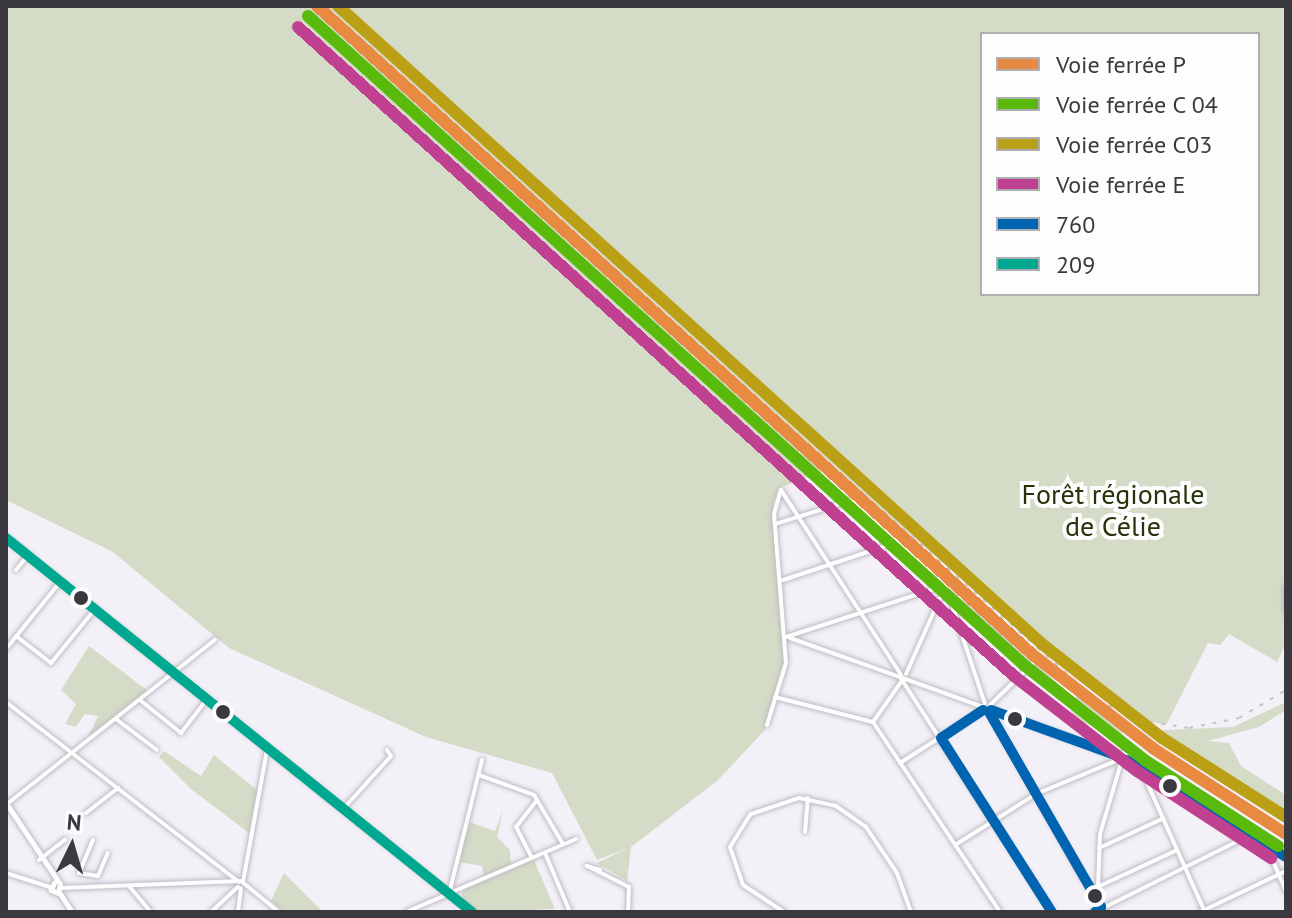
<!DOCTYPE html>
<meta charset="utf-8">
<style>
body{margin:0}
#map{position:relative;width:1292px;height:918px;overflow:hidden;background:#f4f0f8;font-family:"PT Sans",sans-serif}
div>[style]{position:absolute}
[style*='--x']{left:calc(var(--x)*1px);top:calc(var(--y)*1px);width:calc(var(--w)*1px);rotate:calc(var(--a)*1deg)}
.green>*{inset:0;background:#d4dbc6}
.roads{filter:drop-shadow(0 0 2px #bebbc1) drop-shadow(0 0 2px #bebbc1)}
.minor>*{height:4px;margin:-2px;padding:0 2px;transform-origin:2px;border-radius:2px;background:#fdfdfe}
.minor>.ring{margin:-2px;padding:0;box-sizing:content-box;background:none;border:4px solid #fdfdfe;border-radius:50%}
.tertiary>*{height:5px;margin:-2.5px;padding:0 2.5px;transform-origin:2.5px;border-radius:2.5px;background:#fdfdfe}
.rail>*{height:2px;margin-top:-1px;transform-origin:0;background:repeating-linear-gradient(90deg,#c4c3c6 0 4px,transparent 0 12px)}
.bus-1>*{height:10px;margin:-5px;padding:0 5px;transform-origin:5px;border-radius:5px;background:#0064b0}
.bus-2>*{height:10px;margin:-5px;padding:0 5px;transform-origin:5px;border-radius:5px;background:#00a88f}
.rail-1>*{height:12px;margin:-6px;padding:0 6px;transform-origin:6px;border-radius:6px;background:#e98a42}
.rail-2>*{height:12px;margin:-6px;padding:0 6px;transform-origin:6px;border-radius:6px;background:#59ba0c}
.rail-3>*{height:12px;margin:-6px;padding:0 6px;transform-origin:6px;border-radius:6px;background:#bba016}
.rail-4>*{height:12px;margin:-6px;padding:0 6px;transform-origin:6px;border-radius:6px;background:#c04191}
.dots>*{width:22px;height:22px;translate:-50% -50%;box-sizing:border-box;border:4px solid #fdfdfd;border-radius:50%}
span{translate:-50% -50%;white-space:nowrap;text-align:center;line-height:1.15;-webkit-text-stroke:8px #fdfdfd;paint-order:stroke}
.park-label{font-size:28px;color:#26330a}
.frame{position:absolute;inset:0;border:8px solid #3b383f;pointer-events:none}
.legend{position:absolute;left:980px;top:32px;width:280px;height:264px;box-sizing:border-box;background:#fdfdfd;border:2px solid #afaeb1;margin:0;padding:10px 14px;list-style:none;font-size:24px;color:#3b383f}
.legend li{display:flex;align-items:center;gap:16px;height:40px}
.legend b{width:40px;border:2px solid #afaeb1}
.north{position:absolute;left:32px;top:806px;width:80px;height:80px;-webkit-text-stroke:6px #fdfdfd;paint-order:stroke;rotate:5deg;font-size:22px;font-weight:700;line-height:32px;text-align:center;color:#3b383f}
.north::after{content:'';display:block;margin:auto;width:28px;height:36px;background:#3b383f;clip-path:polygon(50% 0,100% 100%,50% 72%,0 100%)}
</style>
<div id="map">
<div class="green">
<div style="clip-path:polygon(evenodd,6px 6px,1286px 6px,1286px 643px,1277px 662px,1229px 634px,1220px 645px,1208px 643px,1166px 725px,1131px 717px,1072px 675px,833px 468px,779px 488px,773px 503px,784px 664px,765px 730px,717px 781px,631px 847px,627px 881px,597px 863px,628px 848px,597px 860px,552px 773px,426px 737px,229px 648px,113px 552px,6px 500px,6px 6px,982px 34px,1258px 34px,1258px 294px,982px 294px,982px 34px)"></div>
<div style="clip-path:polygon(89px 646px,148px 691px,87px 740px,98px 716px,85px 714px,76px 727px,65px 724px,76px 704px,61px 690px)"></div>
<div style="clip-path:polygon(1076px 695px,1122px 730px,1121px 740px,1080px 721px,1071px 711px)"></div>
<div style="clip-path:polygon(1286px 702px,1286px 710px,1259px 727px,1208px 741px,1229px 743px,1241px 766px,1286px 795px,1286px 823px,1143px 731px,1233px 727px)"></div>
<div style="clip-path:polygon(164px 751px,201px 776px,214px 755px,257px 790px,249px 833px,191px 789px,159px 757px)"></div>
<div style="clip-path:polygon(503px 810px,497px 837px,510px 850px,511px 866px,484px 877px,482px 866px,459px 862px,469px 822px,495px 831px)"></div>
<div style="clip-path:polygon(534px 860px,555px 909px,475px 912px,461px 900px,463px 890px)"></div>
<div style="clip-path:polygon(284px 873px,320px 909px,318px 912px,285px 912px,271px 901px)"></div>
</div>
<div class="roads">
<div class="minor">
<div style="--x:775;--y:524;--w:81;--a:-17.3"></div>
<div style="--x:852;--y:500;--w:297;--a:41.3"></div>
<div style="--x:16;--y:570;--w:19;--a:-51"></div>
<div style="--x:783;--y:580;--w:121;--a:-18.3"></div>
<div style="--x:946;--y:587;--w:123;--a:71.6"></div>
<div style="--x:16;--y:636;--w:44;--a:37.6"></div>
<div style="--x:51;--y:663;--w:70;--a:-50.8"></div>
<div style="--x:786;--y:637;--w:168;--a:-18"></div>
<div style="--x:790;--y:638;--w:117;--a:19.5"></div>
<div style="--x:6;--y:649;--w:86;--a:-51.1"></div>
<div style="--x:906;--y:674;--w:95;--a:-65.9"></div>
<div style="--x:775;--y:697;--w:101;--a:14.3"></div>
<div style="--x:873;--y:722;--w:229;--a:56.2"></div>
<div style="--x:140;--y:700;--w:53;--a:38.8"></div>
<div style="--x:181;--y:733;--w:43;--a:-52.6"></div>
<div style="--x:6;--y:702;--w:294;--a:37.7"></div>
<div style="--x:990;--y:705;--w:60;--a:-44.3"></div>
<div style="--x:983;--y:707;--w:88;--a:-160.1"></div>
<div style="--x:900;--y:677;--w:280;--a:57.1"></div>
<div style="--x:991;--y:710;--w:135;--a:19.9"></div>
<div style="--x:989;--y:712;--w:230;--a:60.3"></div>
<div style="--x:116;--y:719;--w:51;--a:37.1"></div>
<div style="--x:873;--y:722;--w:49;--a:-55"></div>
<div style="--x:767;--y:725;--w:65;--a:-73"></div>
<div style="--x:786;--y:663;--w:149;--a:-94.6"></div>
<div style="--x:774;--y:514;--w:25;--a:-74"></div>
<div style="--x:781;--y:490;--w:221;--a:57"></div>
<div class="ring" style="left:1118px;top:753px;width:6px;height:6px"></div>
<div style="--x:1127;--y:760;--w:186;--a:31.4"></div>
<div style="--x:900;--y:763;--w:98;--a:-32.6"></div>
<div style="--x:1141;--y:769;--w:157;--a:65.9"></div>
<div style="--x:479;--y:775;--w:59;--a:20"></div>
<div style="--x:534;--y:795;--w:57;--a:59.4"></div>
<div style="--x:7;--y:804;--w:265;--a:-38.3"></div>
<div style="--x:344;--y:808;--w:70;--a:-47.9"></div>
<div style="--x:391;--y:756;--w:7;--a:-124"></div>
<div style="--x:86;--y:813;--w:41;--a:-38"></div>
<div style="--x:805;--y:832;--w:34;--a:-85"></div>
<div style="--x:93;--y:840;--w:36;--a:113"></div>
<div style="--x:79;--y:873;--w:19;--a:9"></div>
<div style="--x:98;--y:876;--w:25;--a:-67"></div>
<div style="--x:955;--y:845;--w:96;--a:-32.2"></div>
<div style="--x:1036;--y:794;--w:89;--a:-22.5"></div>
<div style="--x:1266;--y:845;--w:50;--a:66.5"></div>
<div style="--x:1099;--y:848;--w:69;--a:-24.7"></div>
<div style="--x:545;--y:853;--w:64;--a:67"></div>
<div style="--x:532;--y:858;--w:35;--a:-117"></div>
<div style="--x:516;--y:827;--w:34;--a:-52"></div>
<div style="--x:39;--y:860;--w:33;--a:-38"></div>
<div style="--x:600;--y:870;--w:14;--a:-163"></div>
<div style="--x:587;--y:866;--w:47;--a:26.6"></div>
<div style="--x:629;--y:887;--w:25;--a:92"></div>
<div style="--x:6;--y:873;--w:46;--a:17.7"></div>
<div style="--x:243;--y:882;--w:134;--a:-79.7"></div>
<div style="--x:129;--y:886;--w:34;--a:50"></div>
<div style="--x:1098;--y:887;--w:53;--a:-87.8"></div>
<div style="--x:1100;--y:834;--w:74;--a:-73.5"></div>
<div style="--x:61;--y:888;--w:180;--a:-2.2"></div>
<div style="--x:241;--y:881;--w:49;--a:39.2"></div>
<div style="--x:450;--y:890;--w:134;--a:-76.2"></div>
<div style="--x:1091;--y:890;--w:93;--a:-24.9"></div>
<div style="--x:452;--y:892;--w:135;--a:-23.1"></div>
<div style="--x:211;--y:912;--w:37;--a:-43"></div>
<div style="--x:238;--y:912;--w:24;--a:-83"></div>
<div style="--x:406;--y:912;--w:43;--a:-23"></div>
<div style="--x:784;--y:912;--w:49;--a:-146.6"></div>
<div style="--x:743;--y:885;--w:40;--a:-108.9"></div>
<div style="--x:730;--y:847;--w:39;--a:-58"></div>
<div style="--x:751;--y:814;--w:51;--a:-18.4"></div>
<div style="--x:799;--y:798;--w:38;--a:12"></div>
<div style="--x:836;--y:806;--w:37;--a:35"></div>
<div style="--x:866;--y:827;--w:55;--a:56"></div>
<div style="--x:897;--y:873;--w:41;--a:70.3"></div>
<div style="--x:1095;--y:912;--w:173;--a:-26.4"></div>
<div style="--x:1200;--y:912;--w:95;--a:-25.5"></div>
</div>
<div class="tertiary">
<div style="--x:6;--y:538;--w:598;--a:38.75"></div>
<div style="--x:1286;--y:587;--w:23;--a:90"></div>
<div style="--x:6;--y:803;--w:97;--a:56.3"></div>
<div style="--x:60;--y:884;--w:9;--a:103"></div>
<div style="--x:58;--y:893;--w:8;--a:-157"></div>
<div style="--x:51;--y:890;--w:8;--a:-67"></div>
<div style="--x:59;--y:892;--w:24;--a:57"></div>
</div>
</div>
<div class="rail">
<div style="--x:884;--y:512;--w:282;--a:41.5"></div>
<div style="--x:1087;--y:694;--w:56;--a:27.5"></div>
<div style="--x:1137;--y:720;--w:53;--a:8.7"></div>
<div style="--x:1189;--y:728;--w:51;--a:-11.3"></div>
<div style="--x:1239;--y:718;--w:55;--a:-30.8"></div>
</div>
<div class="bus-1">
<div style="--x:983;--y:710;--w:50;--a:146.3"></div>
<div style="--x:941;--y:738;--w:206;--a:57.5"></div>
<div style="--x:991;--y:710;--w:135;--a:19.9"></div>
<div style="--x:989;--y:712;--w:225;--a:60.1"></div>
<div style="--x:1101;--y:907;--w:8;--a:140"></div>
<div style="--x:1127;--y:760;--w:186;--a:31.4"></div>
</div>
<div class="bus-2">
<div style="--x:6;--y:538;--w:598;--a:38.75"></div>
</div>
<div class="rail-1">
<div style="--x:317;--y:6;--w:966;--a:42.19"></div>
<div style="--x:1033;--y:655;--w:153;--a:37.8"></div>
<div style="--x:1154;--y:749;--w:157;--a:32.8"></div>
</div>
<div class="rail-2">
<div style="--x:308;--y:16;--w:966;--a:42.19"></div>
<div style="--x:1024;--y:665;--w:155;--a:38.2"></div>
<div style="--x:1146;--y:761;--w:157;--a:32.8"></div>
</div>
<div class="rail-3">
<div style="--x:338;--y:6;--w:950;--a:42.18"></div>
<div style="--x:1042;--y:644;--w:152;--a:38.1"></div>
<div style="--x:1162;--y:738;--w:147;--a:32.5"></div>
</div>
<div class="rail-4">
<div style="--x:298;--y:27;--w:966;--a:42.19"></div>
<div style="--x:1014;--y:676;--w:155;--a:37.7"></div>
<div style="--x:1137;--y:771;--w:160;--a:33"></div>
</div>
<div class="dots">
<div style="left:81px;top:598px;background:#3b383f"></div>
<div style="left:223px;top:712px;background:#3b383f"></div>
<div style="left:1015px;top:719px;background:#3b383f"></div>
<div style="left:1170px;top:786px;background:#3b383f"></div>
<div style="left:1095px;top:896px;background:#3b383f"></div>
</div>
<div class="park-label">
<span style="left:1113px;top:510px">Forêt régionale<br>de Célie</span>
</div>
<div class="frame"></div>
<ul class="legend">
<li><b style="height:10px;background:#e98a42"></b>Voie ferrée P</li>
<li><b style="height:10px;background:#59ba0c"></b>Voie ferrée C 04</li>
<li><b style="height:10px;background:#bba016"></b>Voie ferrée C03</li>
<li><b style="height:10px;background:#c04191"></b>Voie ferrée E</li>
<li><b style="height:10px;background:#0064b0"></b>760</li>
<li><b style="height:10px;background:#00a88f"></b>209</li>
</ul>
<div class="north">N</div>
</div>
